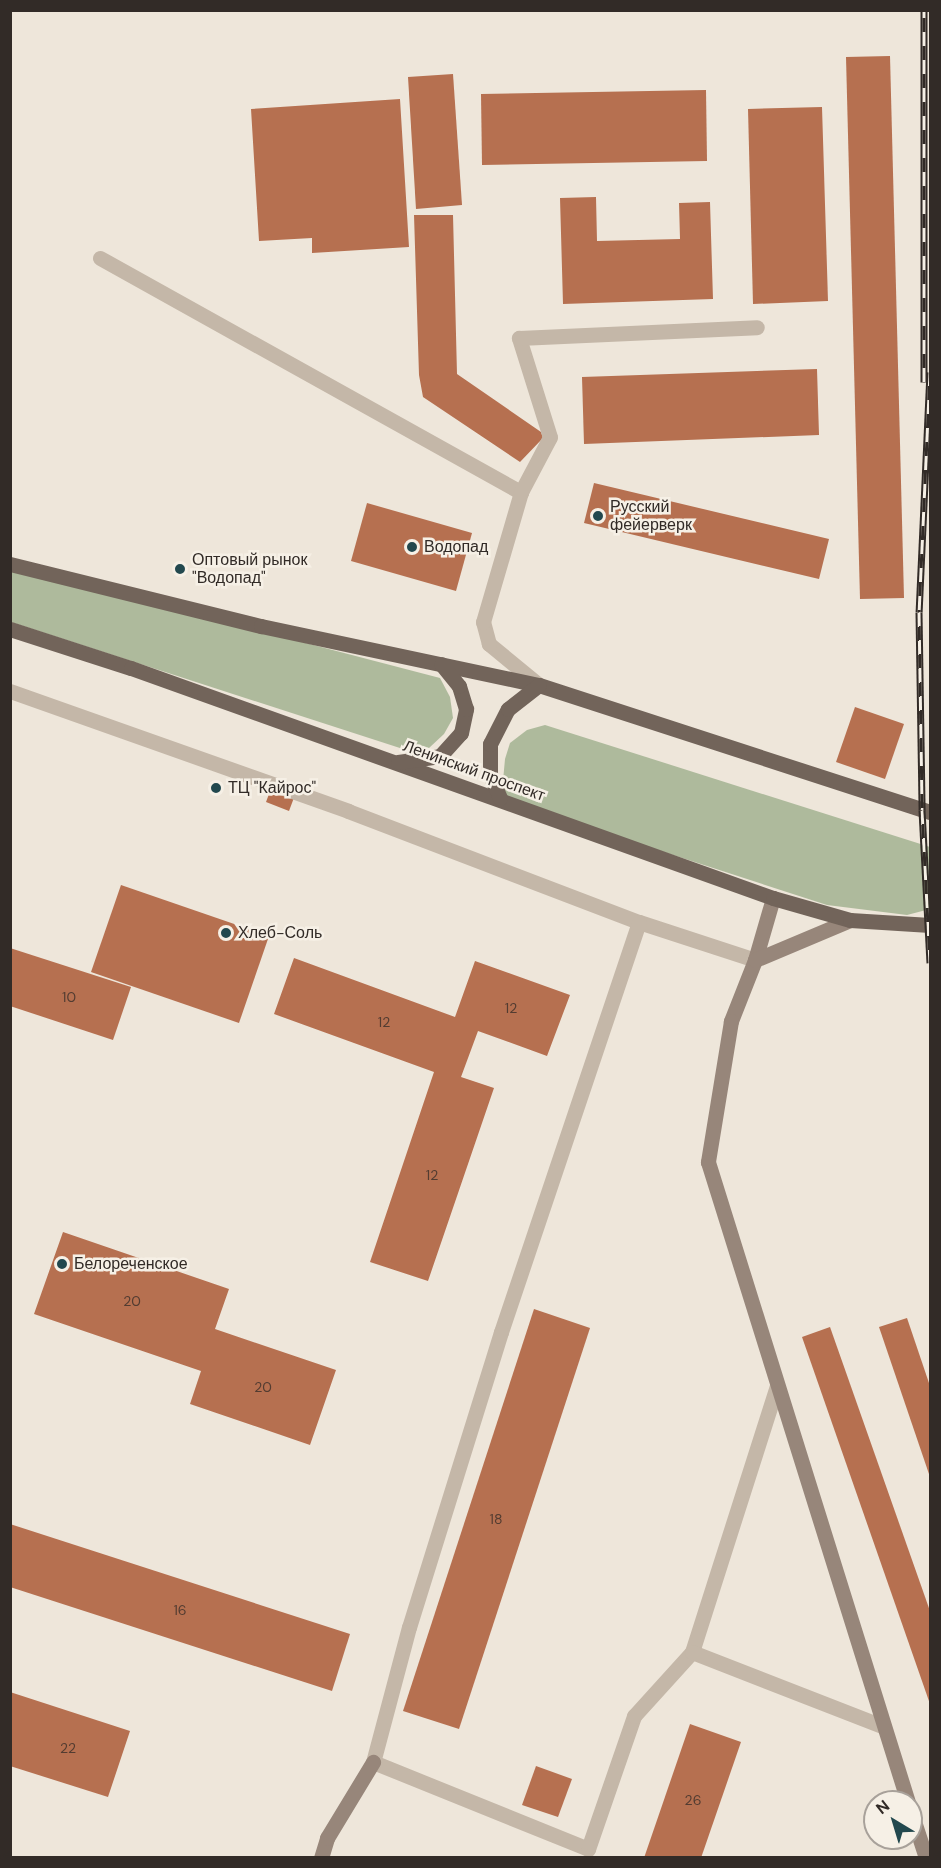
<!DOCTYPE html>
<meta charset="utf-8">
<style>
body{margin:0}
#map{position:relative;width:941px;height:1868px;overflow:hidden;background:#eee6da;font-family:"DM Sans",sans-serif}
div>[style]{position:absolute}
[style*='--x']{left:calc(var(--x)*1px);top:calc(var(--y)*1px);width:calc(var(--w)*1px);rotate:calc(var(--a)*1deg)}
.green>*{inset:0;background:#aeba9c}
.building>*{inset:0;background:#b67050}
.lane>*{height:15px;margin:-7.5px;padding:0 7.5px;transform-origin:7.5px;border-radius:7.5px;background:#c4b7a8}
.street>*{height:15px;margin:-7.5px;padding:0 7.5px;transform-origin:7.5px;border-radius:7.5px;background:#c4b7a8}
.secondary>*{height:15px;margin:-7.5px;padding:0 7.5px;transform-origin:7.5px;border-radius:7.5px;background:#97867a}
.primary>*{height:15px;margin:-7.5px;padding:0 7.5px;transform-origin:7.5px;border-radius:7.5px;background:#72645a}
.rail>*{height:7px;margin-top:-3.5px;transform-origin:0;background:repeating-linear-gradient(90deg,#f6f0e6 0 14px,#322b27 0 28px);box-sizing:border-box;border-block:2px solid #322b27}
.dots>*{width:16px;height:16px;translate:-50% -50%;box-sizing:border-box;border:3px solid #f6f0e6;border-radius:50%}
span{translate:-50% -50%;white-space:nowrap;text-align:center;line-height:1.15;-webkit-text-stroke:5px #f6f0e6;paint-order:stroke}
.number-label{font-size:14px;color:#533c31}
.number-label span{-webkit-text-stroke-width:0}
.poi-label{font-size:16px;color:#322b27}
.left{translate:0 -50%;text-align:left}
.street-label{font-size:16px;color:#322b27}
.frame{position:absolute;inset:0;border:12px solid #322b27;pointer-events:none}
.north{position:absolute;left:863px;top:1790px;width:60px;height:60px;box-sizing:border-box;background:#f6f0e6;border:2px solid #a8a19a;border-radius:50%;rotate:322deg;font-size:16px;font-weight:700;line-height:24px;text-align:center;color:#322b27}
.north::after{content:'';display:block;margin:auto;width:21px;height:27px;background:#22484e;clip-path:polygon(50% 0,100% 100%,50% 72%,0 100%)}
</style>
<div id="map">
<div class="green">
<div style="clip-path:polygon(10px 566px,440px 678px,450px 697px,453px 718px,444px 734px,429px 748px,403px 749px,11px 622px)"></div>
<div style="clip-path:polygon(545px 725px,930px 847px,930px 909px,907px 915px,827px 905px,519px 805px,502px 792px,505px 759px,510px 743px,527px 730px)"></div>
</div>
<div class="building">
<div style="clip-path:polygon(890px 56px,904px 598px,860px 599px,846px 57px)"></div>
<div style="clip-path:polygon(453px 74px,462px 205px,416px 209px,408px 77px)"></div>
<div style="clip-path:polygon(706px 90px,707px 161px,482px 165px,481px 94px)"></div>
<div style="clip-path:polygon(400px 99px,409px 247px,312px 253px,312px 238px,259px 241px,251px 109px)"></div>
<div style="clip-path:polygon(822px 107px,828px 301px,753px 304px,748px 109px)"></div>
<div style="clip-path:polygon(596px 197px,597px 241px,680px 239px,679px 203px,710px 202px,713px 299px,563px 304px,560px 198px)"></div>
<div style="clip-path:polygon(414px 215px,453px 215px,457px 374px,541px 432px,543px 438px,520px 462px,423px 397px,419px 375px)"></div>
<div style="clip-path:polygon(817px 369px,819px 435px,584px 444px,582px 377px)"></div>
<div style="clip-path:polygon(594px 483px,829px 539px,819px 579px,584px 523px)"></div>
<div style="clip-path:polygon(367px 503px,472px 533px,456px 591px,351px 561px)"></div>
<div style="clip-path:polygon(855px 707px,904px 724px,885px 779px,836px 762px)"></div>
<div style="clip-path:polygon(272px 786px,295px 795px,289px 811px,266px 802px)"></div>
<div style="clip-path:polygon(121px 885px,269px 936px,239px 1023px,91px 972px)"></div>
<div style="clip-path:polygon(10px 948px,131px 987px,113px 1040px,10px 1006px)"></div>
<div style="clip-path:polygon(294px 958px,455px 1017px,475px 961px,570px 995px,547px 1056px,478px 1031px,461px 1077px,494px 1088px,428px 1281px,370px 1262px,434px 1072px,274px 1014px)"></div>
<div style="clip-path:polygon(63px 1232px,229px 1289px,215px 1329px,336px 1370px,310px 1445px,190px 1404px,201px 1371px,34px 1314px)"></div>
<div style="clip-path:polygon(534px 1309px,590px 1328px,459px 1729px,403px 1711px)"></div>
<div style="clip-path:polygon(907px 1318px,930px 1386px,930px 1477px,879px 1327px)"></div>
<div style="clip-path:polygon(830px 1327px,930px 1611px,930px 1704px,802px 1337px)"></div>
<div style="clip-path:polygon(10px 1524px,350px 1634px,332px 1691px,10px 1587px)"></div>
<div style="clip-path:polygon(10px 1692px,130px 1731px,108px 1797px,10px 1766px)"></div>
<div style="clip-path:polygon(690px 1724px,741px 1742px,701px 1858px,644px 1858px)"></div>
<div style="clip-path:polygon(536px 1766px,572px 1779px,558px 1817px,522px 1805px)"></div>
</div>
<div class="lane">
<div style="--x:100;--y:258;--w:482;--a:29.1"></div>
<div style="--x:539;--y:685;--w:65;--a:-140.6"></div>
<div style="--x:489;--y:644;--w:23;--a:-105"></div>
<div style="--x:483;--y:622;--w:135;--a:-73.7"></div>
<div style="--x:521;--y:492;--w:62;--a:-62.2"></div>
<div style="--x:550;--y:437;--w:104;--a:-107.4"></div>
<div style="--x:519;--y:338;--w:238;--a:-2.6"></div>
<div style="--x:639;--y:922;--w:122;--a:18.1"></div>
</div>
<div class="street">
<div style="--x:10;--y:691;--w:359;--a:19.5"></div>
<div style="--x:348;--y:811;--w:311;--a:20.9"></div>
<div style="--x:639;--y:922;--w:433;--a:108.6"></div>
<div style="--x:501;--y:1332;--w:309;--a:107.3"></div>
<div style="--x:409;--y:1627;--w:140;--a:104.9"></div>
<div style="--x:373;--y:1762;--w:232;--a:22"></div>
<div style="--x:588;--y:1849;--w:141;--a:-70.9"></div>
<div style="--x:634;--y:1716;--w:86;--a:-47.8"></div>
<div style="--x:692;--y:1652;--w:280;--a:-72.3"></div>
<div style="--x:692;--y:1652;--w:206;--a:21.3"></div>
</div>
<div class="secondary">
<div style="--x:773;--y:898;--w:65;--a:106.2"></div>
<div style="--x:755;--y:960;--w:66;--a:111.5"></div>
<div style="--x:731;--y:1021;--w:143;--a:99.3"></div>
<div style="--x:708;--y:1162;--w:671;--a:72.65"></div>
<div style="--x:755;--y:960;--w:103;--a:-22.8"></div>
<div style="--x:911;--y:1812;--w:48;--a:71.9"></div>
<div style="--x:321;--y:1858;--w:21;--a:-73"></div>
<div style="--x:327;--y:1838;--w:89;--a:-58.8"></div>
</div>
<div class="primary">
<div style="--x:10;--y:564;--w:259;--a:13.9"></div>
<div style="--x:261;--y:626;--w:284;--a:12"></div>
<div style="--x:539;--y:685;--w:411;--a:18"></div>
<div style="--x:10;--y:629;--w:127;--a:17.9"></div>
<div style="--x:131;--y:668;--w:682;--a:19.71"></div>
<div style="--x:773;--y:898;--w:80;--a:15.9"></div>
<div style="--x:850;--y:920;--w:80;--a:3.6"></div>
<div style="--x:398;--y:762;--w:42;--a:-8.1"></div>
<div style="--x:440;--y:756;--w:31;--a:-48"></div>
<div style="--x:461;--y:733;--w:25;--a:-78"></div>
<div style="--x:466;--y:709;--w:24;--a:-107"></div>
<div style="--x:459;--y:686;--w:28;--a:-129"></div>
<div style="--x:500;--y:798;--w:25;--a:-113"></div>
<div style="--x:490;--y:775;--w:31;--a:-90"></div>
<div style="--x:490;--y:744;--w:39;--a:-63"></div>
<div style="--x:508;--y:709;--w:39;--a:-38"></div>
</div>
<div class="rail">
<div style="--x:930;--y:372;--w:240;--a:92.6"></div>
<div style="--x:919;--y:612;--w:198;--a:89.1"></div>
<div style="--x:922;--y:810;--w:153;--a:87"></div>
<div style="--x:924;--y:382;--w:372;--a:-90"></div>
</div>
<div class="dots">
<div style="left:598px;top:516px;background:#22484e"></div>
<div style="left:412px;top:547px;background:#22484e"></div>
<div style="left:180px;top:569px;background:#22484e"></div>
<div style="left:216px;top:788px;background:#22484e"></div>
<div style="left:226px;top:933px;background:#22484e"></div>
<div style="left:62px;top:1264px;background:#22484e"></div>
</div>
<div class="number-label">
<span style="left:69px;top:997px">10</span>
<span style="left:511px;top:1008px">12</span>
<span style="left:384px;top:1022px">12</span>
<span style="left:432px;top:1175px">12</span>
<span style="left:132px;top:1301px">20</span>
<span style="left:263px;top:1387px">20</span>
<span style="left:496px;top:1519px">18</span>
<span style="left:180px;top:1610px">16</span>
<span style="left:68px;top:1748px">22</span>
<span style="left:693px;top:1800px">26</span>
</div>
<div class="poi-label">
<span class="left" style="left:610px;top:516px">Русский<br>фейерверк</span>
<span class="left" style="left:424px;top:547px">Водопад</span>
<span class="left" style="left:192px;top:569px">Оптовый рынок<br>"Водопад"</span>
<span class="left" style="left:228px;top:788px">ТЦ "Кайрос"</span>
<span class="left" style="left:238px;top:933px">Хлеб-Соль</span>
<span class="left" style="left:74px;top:1264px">Белореченское</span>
</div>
<div class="street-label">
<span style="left:474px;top:771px;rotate:20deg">Ленинский проспект</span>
</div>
<div class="frame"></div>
<div class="north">N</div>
</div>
